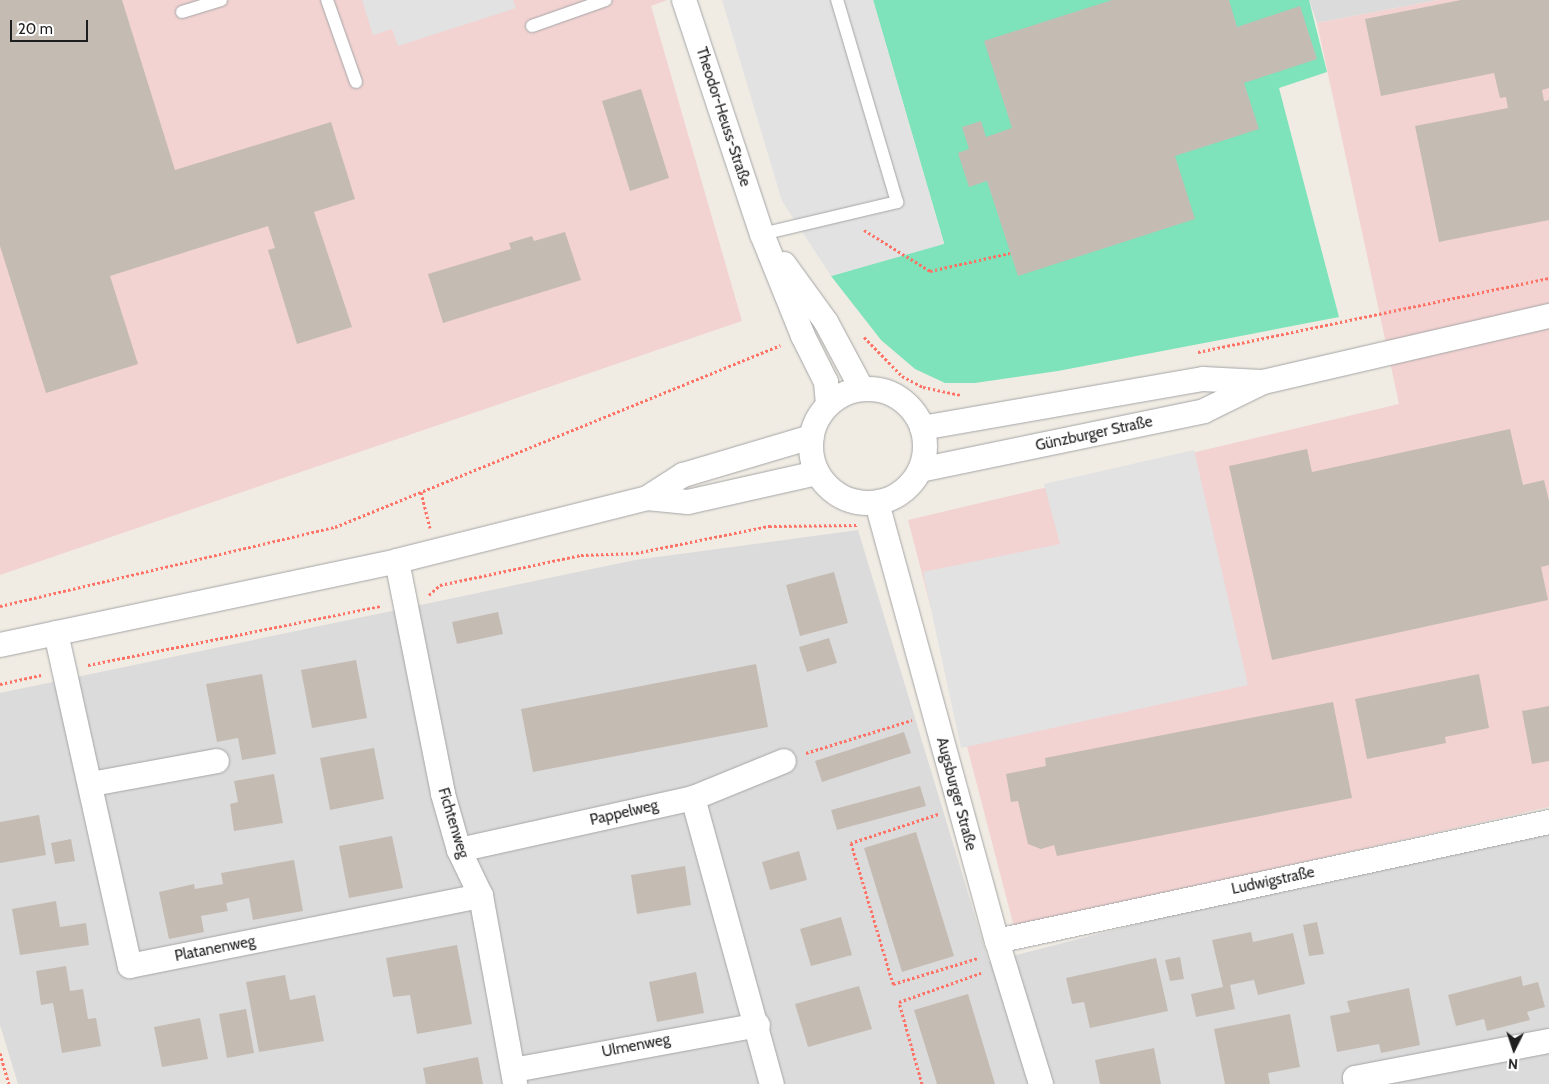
<!DOCTYPE html>
<meta charset="utf-8">
<style>
body{margin:0}
#map{position:relative;width:1549px;height:1084px;overflow:hidden;background:#f0ece4;font-family:Cabin,sans-serif}
div>[style]{position:absolute}
[style*='--x']{left:calc(var(--x)*1px);top:calc(var(--y)*1px);width:calc(var(--w)*1px);rotate:calc(var(--a)*1deg)}
.residential>*{inset:0;background:#dcdbdb}
.commercial>*{inset:0;background:#f2d3d2}
.pitch>*{inset:0;background:#7ee3ba}
.parking>*{inset:0;background:#e2e2e2}
.building>*{inset:0;background:#c4bbb3}
.path>*{height:3px;margin-top:-1.5px;transform-origin:0;background:repeating-linear-gradient(90deg,#ff7266 0 2.5px,transparent 0 5px)}
.roads{filter:drop-shadow(0 0 1px #a5a5a5) drop-shadow(0 0 1px #a5a5a5)}
.lane>*{height:12px;margin:-6px;padding:0 6px;transform-origin:6px;border-radius:6px;background:#fff}
.street>*{height:24px;margin:-12px;padding:0 12px;transform-origin:12px;border-radius:12px;background:#fff}
.street>.ring{margin:-12px;padding:0;box-sizing:content-box;background:none;border:24px solid #fff;border-radius:50%}
span{translate:-50% -50%;white-space:nowrap;text-align:center;line-height:1.15;-webkit-text-stroke:4px #fff;paint-order:stroke}
.street-label{font-size:15px;color:#1e1e1e}
.north{position:absolute;left:1489px;top:1024px;width:50px;height:50px;-webkit-text-stroke:4px #fff;paint-order:stroke;rotate:184deg;font-size:14px;font-weight:700;line-height:20px;text-align:center;color:#1e1e1e}
.north::after{content:'';display:block;margin:auto;width:18px;height:22px;background:#1e1e1e;clip-path:polygon(50% 0,100% 100%,50% 72%,0 100%)}
.scale{position:absolute;left:10px;top:20px;width:78px;height:22px;box-sizing:border-box;border:2px solid #1e1e1e;border-top:0;padding-left:6px;font-size:15px;line-height:18px;white-space:nowrap;color:#1e1e1e;-webkit-text-stroke:4px #fff;paint-order:stroke}
</style>
<div id="map">
<div class="residential">
<div style="clip-path:polygon(1309px 0,1438px 0,1317px 23px)"></div>
<div style="clip-path:polygon(858px 530px,989px 962px,1549px 818px,1549px 1084px,18px 1084px,0 1025px,0 693px,635px 560px)"></div>
</div>
<div class="commercial">
<div style="clip-path:polygon(0 0,667px 0,651px 6px,742px 321px,0 575px)"></div>
<div style="clip-path:polygon(1438px 0,1549px 0,1549px 807px,1014px 927px,908px 520px,1399px 404px,1317px 23px)"></div>
</div>
<div class="pitch">
<div style="clip-path:polygon(873px 0,1309px 0,1327px 72px,1279px 88px,1339px 317px,1058px 371px,975px 383px,945px 383px,915px 369px,881px 340px,831px 276px,944px 243px)"></div>
</div>
<div class="parking">
<div style="clip-path:polygon(362px 0,513px 0,516px 8px,398px 46px,392px 29px,373px 35px)"></div>
<div style="clip-path:polygon(722px 0,873px 0,944px 244px,831px 276px,782px 201px)"></div>
<div style="clip-path:polygon(1194px 450px,1248px 685px,961px 748px,923px 572px,1060px 544px,1044px 484px)"></div>
</div>
<div class="building">
<div style="clip-path:polygon(0 0,122px 0,175px 170px,331px 122px,355px 199px,314px 212px,352px 327px,297px 344px,268px 250px,275px 248px,268px 226px,110px 276px,138px 364px,46px 393px,0 246px)"></div>
<div style="clip-path:polygon(1112px 0,1229px 0,1237px 27px,1300px 6px,1317px 59px,1244px 83px,1259px 129px,1175px 156px,1195px 219px,1018px 276px,987px 181px,969px 187px,958px 153px,969px 149px,962px 127px,981px 121px,986px 137px,1012px 128px,984px 41px)"></div>
<div style="clip-path:polygon(1461px 0,1549px 0,1549px 88px,1542px 90px,1544px 101px,1549px 100px,1549px 220px,1439px 242px,1415px 126px,1508px 108px,1506px 97px,1500px 98px,1494px 73px,1381px 96px,1365px 19px)"></div>
<div style="clip-path:polygon(641px 89px,669px 178px,630px 191px,602px 101px)"></div>
<div style="clip-path:polygon(565px 232px,581px 280px,443px 323px,428px 274px,511px 249px,509px 243px,532px 236px,534px 241px)"></div>
<div style="clip-path:polygon(1510px 429px,1523px 485px,1544px 480px,1549px 501px,1549px 565px,1541px 567px,1548px 600px,1272px 660px,1229px 466px,1307px 449px,1312px 472px)"></div>
<div style="clip-path:polygon(834px 572px,848px 623px,800px 636px,786px 585px)"></div>
<div style="clip-path:polygon(498px 612px,503px 634px,457px 644px,452px 622px)"></div>
<div style="clip-path:polygon(829px 638px,837px 663px,807px 672px,799px 647px)"></div>
<div style="clip-path:polygon(356px 660px,367px 718px,312px 728px,301px 670px)"></div>
<div style="clip-path:polygon(756px 664px,768px 727px,533px 772px,521px 709px)"></div>
<div style="clip-path:polygon(262px 674px,276px 754px,242px 760px,238px 738px,217px 742px,206px 684px)"></div>
<div style="clip-path:polygon(1479px 674px,1489px 728px,1445px 737px,1446px 743px,1367px 759px,1355px 699px)"></div>
<div style="clip-path:polygon(1333px 702px,1352px 798px,1057px 856px,1054px 845px,1041px 849px,1028px 844px,1018px 801px,1011px 802px,1006px 774px,1046px 766px,1045px 758px)"></div>
<div style="clip-path:polygon(1549px 706px,1549px 761px,1532px 764px,1522px 711px)"></div>
<div style="clip-path:polygon(904px 732px,911px 753px,822px 782px,815px 761px)"></div>
<div style="clip-path:polygon(374px 748px,384px 799px,330px 810px,320px 758px)"></div>
<div style="clip-path:polygon(274px 774px,283px 823px,234px 831px,230px 804px,238px 802px,234px 781px)"></div>
<div style="clip-path:polygon(920px 786px,926px 806px,837px 830px,831px 810px)"></div>
<div style="clip-path:polygon(39px 815px,46px 855px,0 863px,0 822px)"></div>
<div style="clip-path:polygon(916px 832px,954px 956px,902px 972px,864px 848px)"></div>
<div style="clip-path:polygon(392px 836px,403px 888px,349px 898px,339px 846px)"></div>
<div style="clip-path:polygon(71px 839px,75px 861px,55px 864px,51px 843px)"></div>
<div style="clip-path:polygon(799px 851px,807px 880px,770px 890px,762px 862px)"></div>
<div style="clip-path:polygon(294px 860px,303px 911px,253px 920px,249px 898px,226px 903px,228px 911px,201px 916px,204px 932px,169px 939px,159px 892px,194px 884px,195px 889px,223px 884px,221px 873px)"></div>
<div style="clip-path:polygon(685px 866px,691px 905px,637px 914px,631px 875px)"></div>
<div style="clip-path:polygon(56px 901px,60px 927px,86px 923px,89px 945px,20px 955px,12px 909px)"></div>
<div style="clip-path:polygon(841px 917px,852px 955px,811px 966px,800px 929px)"></div>
<div style="clip-path:polygon(1317px 922px,1324px 954px,1309px 956px,1303px 925px)"></div>
<div style="clip-path:polygon(1251px 932px,1253px 942px,1293px 933px,1305px 984px,1258px 995px,1254px 980px,1230px 985px,1235px 1009px,1196px 1017px,1191px 994px,1223px 987px,1212px 940px)"></div>
<div style="clip-path:polygon(457px 945px,472px 1024px,417px 1034px,410px 995px,393px 997px,386px 958px)"></div>
<div style="clip-path:polygon(1180px 957px,1184px 979px,1170px 981px,1165px 960px)"></div>
<div style="clip-path:polygon(1156px 958px,1168px 1011px,1090px 1028px,1084px 1002px,1072px 1004px,1066px 978px)"></div>
<div style="clip-path:polygon(66px 966px,70px 991px,83px 989px,88px 1019px,96px 1018px,101px 1046px,62px 1053px,53px 1003px,41px 1005px,36px 971px)"></div>
<div style="clip-path:polygon(696px 972px,704px 1013px,657px 1022px,649px 982px)"></div>
<div style="clip-path:polygon(285px 975px,290px 1000px,315px 995px,324px 1041px,259px 1052px,246px 982px)"></div>
<div style="clip-path:polygon(1521px 976px,1523px 986px,1538px 982px,1545px 1007px,1527px 1012px,1530px 1020px,1487px 1031px,1484px 1019px,1456px 1026px,1448px 995px)"></div>
<div style="clip-path:polygon(859px 986px,872px 1029px,808px 1047px,795px 1004px)"></div>
<div style="clip-path:polygon(1409px 988px,1420px 1045px,1381px 1053px,1379px 1044px,1337px 1052px,1330px 1016px,1350px 1012px,1347px 1001px)"></div>
<div style="clip-path:polygon(968px 994px,995px 1084px,937px 1084px,914px 1010px)"></div>
<div style="clip-path:polygon(246px 1009px,254px 1053px,227px 1058px,219px 1014px)"></div>
<div style="clip-path:polygon(1290px 1014px,1300px 1067px,1268px 1073px,1270px 1084px,1225px 1084px,1214px 1029px)"></div>
<div style="clip-path:polygon(200px 1018px,208px 1059px,162px 1067px,154px 1027px)"></div>
<div style="clip-path:polygon(1154px 1048px,1161px 1084px,1100px 1084px,1095px 1060px)"></div>
<div style="clip-path:polygon(478px 1057px,483px 1084px,426px 1084px,423px 1068px)"></div>
</div>
<div class="path">
<div style="--x:864;--y:230;--w:78;--a:31.8"></div>
<div style="--x:930;--y:271;--w:82;--a:-12.7"></div>
<div style="--x:864;--y:337;--w:54;--a:45.7"></div>
<div style="--x:902;--y:376;--w:24;--a:28"></div>
<div style="--x:923;--y:387;--w:38;--a:12"></div>
<div style="--x:1198;--y:352;--w:359;--a:-11.9"></div>
<div style="--x:421;--y:492;--w:37;--a:76"></div>
<div style="--x:429;--y:595;--w:15;--a:-42"></div>
<div style="--x:440;--y:585;--w:144;--a:-12"></div>
<div style="--x:581;--y:555;--w:55;--a:-2.1"></div>
<div style="--x:636;--y:553;--w:136;--a:-11.5"></div>
<div style="--x:769;--y:526;--w:88;--a:-0.7"></div>
<div style="--x:0;--y:606;--w:344;--a:-13.3"></div>
<div style="--x:335;--y:527;--w:481;--a:-22.2"></div>
<div style="--x:88;--y:665;--w:299;--a:-11.4"></div>
<div style="--x:0;--y:684;--w:42;--a:-12.4"></div>
<div style="--x:806;--y:753;--w:111;--a:-17.3"></div>
<div style="--x:938;--y:814;--w:92;--a:161.6"></div>
<div style="--x:851;--y:843;--w:147;--a:73.4"></div>
<div style="--x:893;--y:984;--w:89;--a:-17"></div>
<div style="--x:0;--y:1053;--w:32;--a:74"></div>
<div style="--x:922;--y:1084;--w:85;--a:-105.7"></div>
<div style="--x:899;--y:1002;--w:87;--a:-19.5"></div>
</div>
<div class="roads">
<div class="lane">
<div style="--x:327;--y:0;--w:87;--a:70.5"></div>
<div style="--x:182;--y:12;--w:41;--a:-17.1"></div>
<div style="--x:532;--y:26;--w:78;--a:-19.4"></div>
<div style="--x:762;--y:234;--w:139;--a:-13.3"></div>
<div style="--x:897;--y:202;--w:211;--a:-106.5"></div>
</div>
<div class="street">
<div style="--x:684;--y:0;--w:247;--a:71.6"></div>
<div style="--x:762;--y:234;--w:110;--a:68.1"></div>
<div style="--x:803;--y:336;--w:51;--a:63.4"></div>
<div style="--x:826;--y:382;--w:23;--a:85"></div>
<div style="--x:784;--y:264;--w:72;--a:54.1"></div>
<div style="--x:826;--y:322;--w:76;--a:61.8"></div>
<div class="ring" style="left:811px;top:389px;width:90px;height:90px"></div>
<div style="--x:922;--y:428;--w:285;--a:-9.9"></div>
<div style="--x:1203;--y:379;--w:58;--a:3"></div>
<div style="--x:920;--y:470;--w:290;--a:-11.7"></div>
<div style="--x:1204;--y:411;--w:66;--a:-26.2"></div>
<div style="--x:1263;--y:382;--w:294;--a:-13"></div>
<div style="--x:647;--y:498;--w:41;--a:5.6"></div>
<div style="--x:688;--y:502;--w:132;--a:-12.7"></div>
<div style="--x:877;--y:503;--w:454;--a:74.7"></div>
<div style="--x:997;--y:941;--w:150;--a:72.9"></div>
<div style="--x:397;--y:561;--w:237;--a:78.8"></div>
<div style="--x:443;--y:794;--w:58;--a:74.1"></div>
<div style="--x:459;--y:850;--w:51;--a:64.4"></div>
<div style="--x:481;--y:896;--w:191;--a:79.7"></div>
<div style="--x:56;--y:633;--w:341;--a:77.5"></div>
<div style="--x:130;--y:966;--w:358;--a:-11.3"></div>
<div style="--x:0;--y:645;--w:406;--a:-11.9"></div>
<div style="--x:397;--y:561;--w:258;--a:-14.1"></div>
<div style="--x:647;--y:498;--w:43;--a:-32.6"></div>
<div style="--x:683;--y:475;--w:134;--a:-16.5"></div>
<div style="--x:92;--y:784;--w:127;--a:-10.4"></div>
<div style="--x:693;--y:798;--w:297;--a:74.6"></div>
<div style="--x:459;--y:850;--w:240;--a:-12.5"></div>
<div style="--x:693;--y:798;--w:98;--a:-22.1"></div>
<div style="--x:997;--y:941;--w:565;--a:-12.17"></div>
<div style="--x:514;--y:1070;--w:248;--a:-10.4"></div>
<div style="--x:1356;--y:1084;--w:6;--a:-99"></div>
<div style="--x:1355;--y:1078;--w:197;--a:-10.8"></div>
</div>
</div>
<div class="street-label">
<span style="left:723px;top:117px;rotate:72deg">Theodor-Heuss-Straße</span>
<span style="left:1094px;top:434px;rotate:-12deg">Günzburger Straße</span>
<span style="left:956px;top:794px;rotate:75deg">Augsburger Straße</span>
<span style="left:624px;top:813px;rotate:-13deg">Pappelweg</span>
<span style="left:453px;top:823px;rotate:73deg">Fichtenweg</span>
<span style="left:1273px;top:881px;rotate:-12deg">Ludwigstraße</span>
<span style="left:215px;top:949px;rotate:-11deg">Platanenweg</span>
<span style="left:636px;top:1046px;rotate:-11deg">Ulmenweg</span>
</div>
<div class="north">N</div>
<div class="scale">20 m</div>
</div>
